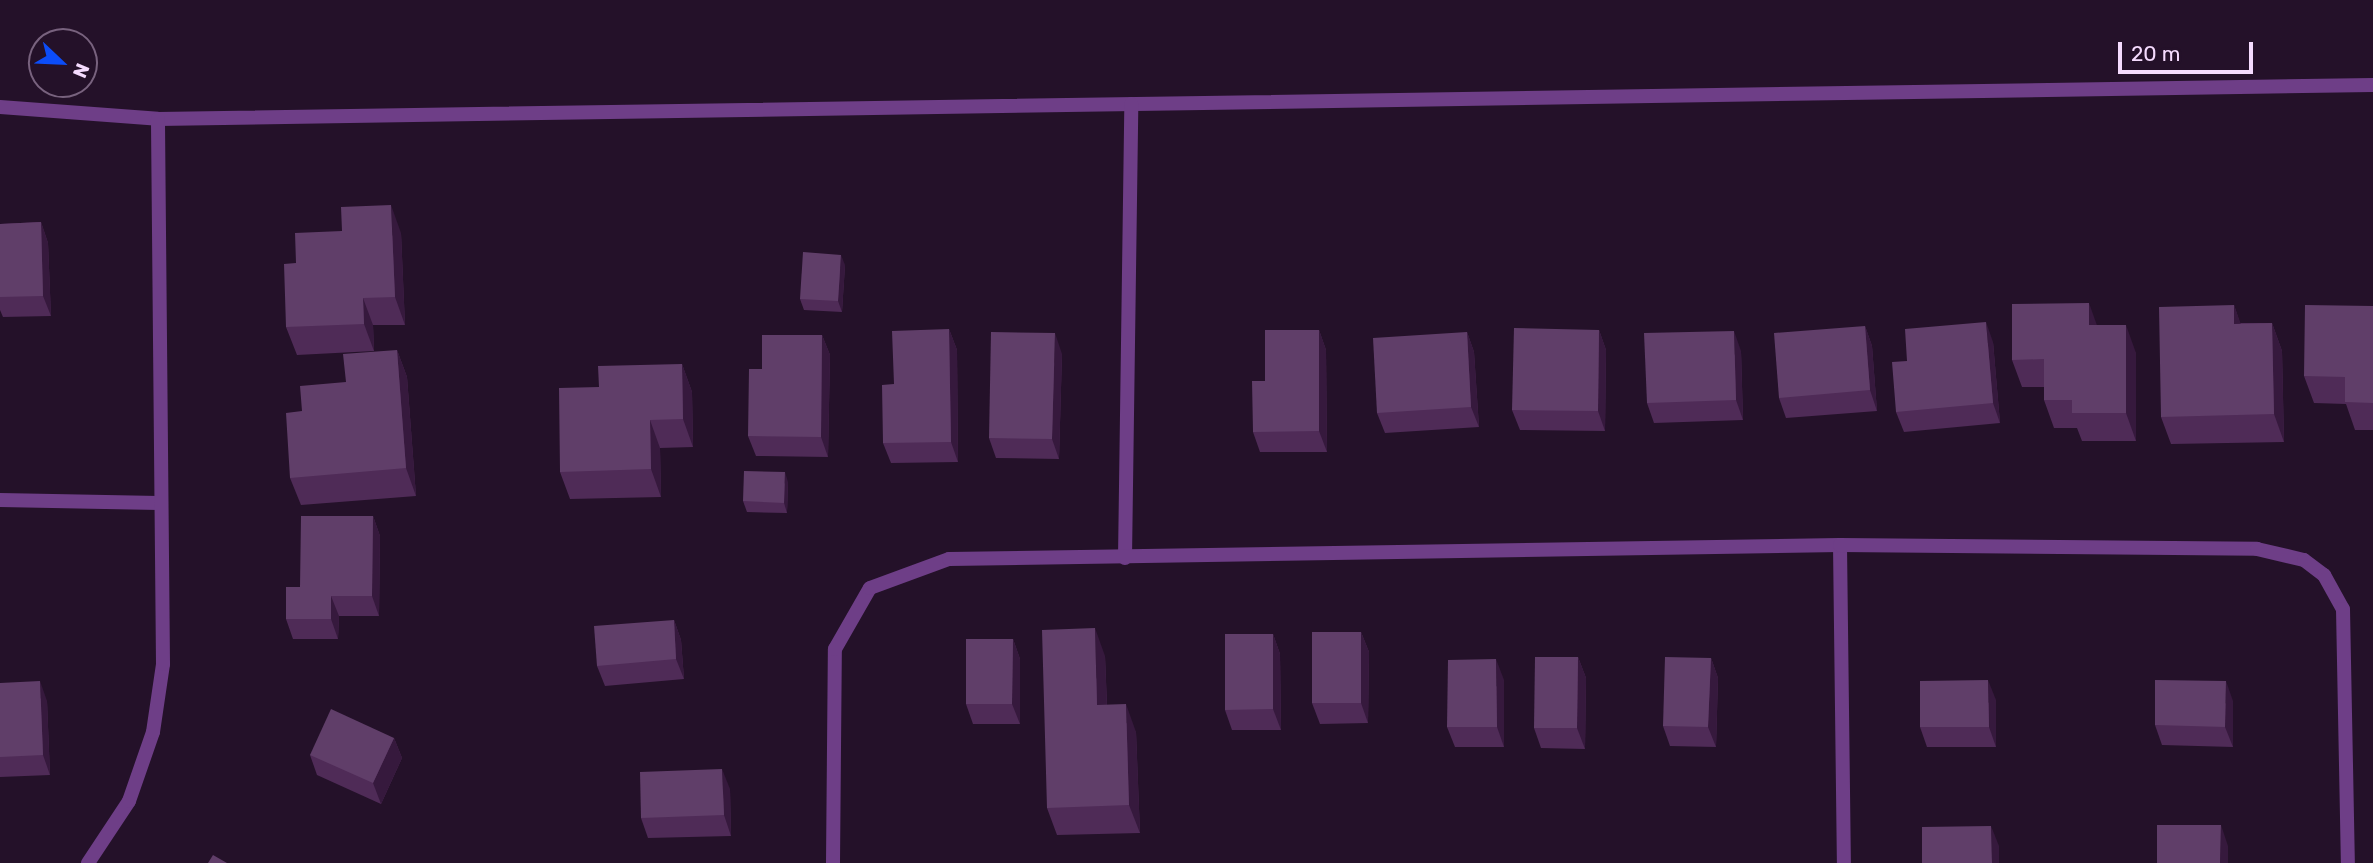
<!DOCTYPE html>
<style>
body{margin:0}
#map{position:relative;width:2373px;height:863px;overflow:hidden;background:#241129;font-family:Rubik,sans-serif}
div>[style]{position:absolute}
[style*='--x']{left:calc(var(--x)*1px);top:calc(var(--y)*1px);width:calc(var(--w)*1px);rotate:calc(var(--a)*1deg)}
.street>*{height:14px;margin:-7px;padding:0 7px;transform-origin:7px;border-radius:7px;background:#6e3e87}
.wall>*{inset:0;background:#4f2b57}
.shaded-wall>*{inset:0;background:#36193d}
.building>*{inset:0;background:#603e69}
span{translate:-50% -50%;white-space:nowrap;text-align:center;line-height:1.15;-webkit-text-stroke:5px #241129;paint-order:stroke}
.north{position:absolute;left:28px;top:28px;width:70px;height:70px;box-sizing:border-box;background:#241129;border:2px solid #78627e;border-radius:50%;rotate:113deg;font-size:19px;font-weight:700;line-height:28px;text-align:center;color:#f5dbfe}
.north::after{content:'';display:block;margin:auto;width:24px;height:32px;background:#0c4df8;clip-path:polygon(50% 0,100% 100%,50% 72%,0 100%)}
.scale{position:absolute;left:2118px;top:42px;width:135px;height:32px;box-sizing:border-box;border:4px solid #f5dbfe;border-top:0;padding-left:9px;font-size:21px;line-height:24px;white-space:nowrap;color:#f5dbfe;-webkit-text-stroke:5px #241129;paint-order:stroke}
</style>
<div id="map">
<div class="street">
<div style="--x:0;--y:107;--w:158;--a:4.3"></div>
<div style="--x:158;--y:119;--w:2215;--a:-0.88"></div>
<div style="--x:0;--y:500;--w:159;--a:1.1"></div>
<div style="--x:1840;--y:545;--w:318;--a:89.3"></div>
<div style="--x:1125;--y:558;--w:454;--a:-89.2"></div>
<div style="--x:88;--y:863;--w:74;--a:-56.5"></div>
<div style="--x:129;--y:801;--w:73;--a:-70.8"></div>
<div style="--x:153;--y:732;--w:69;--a:-81.6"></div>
<div style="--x:163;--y:664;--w:545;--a:-90.53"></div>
<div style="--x:833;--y:863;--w:214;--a:-89.5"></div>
<div style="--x:835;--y:649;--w:70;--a:-60.2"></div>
<div style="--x:870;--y:588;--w:84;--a:-20.2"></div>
<div style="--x:949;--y:559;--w:891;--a:-0.9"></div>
<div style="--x:1840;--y:545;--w:417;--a:0.5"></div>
<div style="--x:2257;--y:549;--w:48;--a:13.2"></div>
<div style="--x:2304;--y:560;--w:25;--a:37"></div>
<div style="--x:2324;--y:575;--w:39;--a:61"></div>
<div style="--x:2343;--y:609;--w:254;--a:88.9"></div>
</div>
<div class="wall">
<div style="clip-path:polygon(41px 222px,48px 243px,51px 316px,3px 317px,0 310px,0 224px)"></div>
<div style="clip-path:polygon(401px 233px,405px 325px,373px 325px,374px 351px,297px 355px,286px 327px,296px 263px)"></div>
<div style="clip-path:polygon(845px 265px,842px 312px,804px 310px,800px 299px)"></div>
<div style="clip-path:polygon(2234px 305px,2240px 323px,2272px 323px,2282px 351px,2284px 442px,2171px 444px,2161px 417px)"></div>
<div style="clip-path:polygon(2373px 306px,2373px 430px,2355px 430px,2346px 404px,2314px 403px,2304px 376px)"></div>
<div style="clip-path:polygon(2097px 325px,2136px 353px,2136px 441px,2082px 441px,2077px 428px,2054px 428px,2044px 400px,2044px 387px,2022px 387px,2012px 360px)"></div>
<div style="clip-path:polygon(1865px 326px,1872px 346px,1877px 411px,1786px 418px,1779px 398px)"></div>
<div style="clip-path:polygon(949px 329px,957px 350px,958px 462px,891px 463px,883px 443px,894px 384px)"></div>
<div style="clip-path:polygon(1319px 330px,1326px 350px,1327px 452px,1260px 452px,1253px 432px,1265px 381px)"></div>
<div style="clip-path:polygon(1599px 330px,1606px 350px,1605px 431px,1520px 430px,1512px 410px)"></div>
<div style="clip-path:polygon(1467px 332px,1474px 352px,1479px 427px,1385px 433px,1377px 413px)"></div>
<div style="clip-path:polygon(822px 335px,830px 355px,828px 457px,756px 456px,748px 436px,762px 369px)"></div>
<div style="clip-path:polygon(1993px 342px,2000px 423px,1904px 432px,1896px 412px,1907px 361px)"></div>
<div style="clip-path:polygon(397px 350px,407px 377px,416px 496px,301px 505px,290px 478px,302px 411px)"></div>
<div style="clip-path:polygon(1741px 351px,1743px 420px,1654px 423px,1647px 403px)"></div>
<div style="clip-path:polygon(1062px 354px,1059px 459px,996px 458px,989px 438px)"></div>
<div style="clip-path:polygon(682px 364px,692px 392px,693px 447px,660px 448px,661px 497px,570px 499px,560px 472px,599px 387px)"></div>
<div style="clip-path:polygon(788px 482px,787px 513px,747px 512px,743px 501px)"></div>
<div style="clip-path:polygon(373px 516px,380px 536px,379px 616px,339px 616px,338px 639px,293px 639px,286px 619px,300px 587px)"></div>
<div style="clip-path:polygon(674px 620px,681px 640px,684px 679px,605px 686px,597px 666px)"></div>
<div style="clip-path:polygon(1361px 632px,1369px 652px,1368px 723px,1320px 724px,1312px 703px)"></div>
<div style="clip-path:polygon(1273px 634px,1280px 654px,1281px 730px,1232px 730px,1225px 710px)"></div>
<div style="clip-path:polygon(1013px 639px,1020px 659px,1020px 724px,973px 724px,966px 704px)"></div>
<div style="clip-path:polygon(1105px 656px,1107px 705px,1136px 732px,1140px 833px,1057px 835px,1047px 808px)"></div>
<div style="clip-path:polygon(1578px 657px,1586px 678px,1585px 749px,1541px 748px,1534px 728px)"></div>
<div style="clip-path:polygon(1711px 658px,1718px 678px,1716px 747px,1670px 746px,1663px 726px)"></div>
<div style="clip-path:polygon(1504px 680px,1504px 747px,1455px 747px,1447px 727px)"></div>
<div style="clip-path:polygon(0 683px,47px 701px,50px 775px,0 777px)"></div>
<div style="clip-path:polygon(1996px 700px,1996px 747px,1927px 747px,1920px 727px)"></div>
<div style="clip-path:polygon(2233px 701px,2233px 747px,2162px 745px,2155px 725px)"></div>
<div style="clip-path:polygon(394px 738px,402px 758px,381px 804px,317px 775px,310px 755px)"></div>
<div style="clip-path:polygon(730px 789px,731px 836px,648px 838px,641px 818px)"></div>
</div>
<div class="shaded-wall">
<div style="clip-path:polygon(391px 205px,401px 233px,405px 325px,395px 297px)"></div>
<div style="clip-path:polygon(41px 222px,48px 243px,51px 316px,43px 296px)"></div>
<div style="clip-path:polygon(841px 255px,845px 265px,842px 312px,838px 301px)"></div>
<div style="clip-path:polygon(363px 298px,373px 325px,374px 351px,364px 324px)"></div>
<div style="clip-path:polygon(2089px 303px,2099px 331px,2089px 325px)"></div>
<div style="clip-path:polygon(2234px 305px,2244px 333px,2234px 324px)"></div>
<div style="clip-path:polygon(1986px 322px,1993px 342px,2000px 423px,1993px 403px)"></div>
<div style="clip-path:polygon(2272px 323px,2282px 351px,2284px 442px,2274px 414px)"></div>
<div style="clip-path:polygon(2126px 325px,2136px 353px,2136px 441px,2126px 413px)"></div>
<div style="clip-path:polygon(1865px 326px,1872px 346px,1877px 411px,1870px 390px)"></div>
<div style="clip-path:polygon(949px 329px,957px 350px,958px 462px,951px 442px)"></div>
<div style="clip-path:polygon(1319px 330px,1326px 350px,1327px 452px,1319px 431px)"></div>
<div style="clip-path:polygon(1599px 330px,1606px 350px,1605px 431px,1598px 411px)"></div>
<div style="clip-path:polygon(1734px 331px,1741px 351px,1743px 420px,1736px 400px)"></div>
<div style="clip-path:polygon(1467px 332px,1474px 352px,1479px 427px,1471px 407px)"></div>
<div style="clip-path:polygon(1055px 333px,1062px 354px,1059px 459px,1052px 439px)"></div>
<div style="clip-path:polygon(822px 335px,830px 355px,828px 457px,821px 437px)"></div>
<div style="clip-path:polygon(397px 350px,407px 377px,416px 496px,406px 468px)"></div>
<div style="clip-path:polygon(682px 364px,692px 392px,693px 447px,683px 419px)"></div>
<div style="clip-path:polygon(650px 420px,660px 448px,661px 497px,651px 469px)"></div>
<div style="clip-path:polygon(785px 472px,788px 482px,787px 513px,784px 503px)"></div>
<div style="clip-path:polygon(373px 516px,380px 536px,379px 616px,372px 596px)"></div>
<div style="clip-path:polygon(331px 596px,339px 616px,338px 639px,331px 619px)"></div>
<div style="clip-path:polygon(674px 620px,681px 640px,684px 679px,676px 659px)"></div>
<div style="clip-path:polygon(1095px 628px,1105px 656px,1108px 733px,1097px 705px)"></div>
<div style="clip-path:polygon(1361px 632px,1369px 652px,1368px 723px,1361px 703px)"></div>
<div style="clip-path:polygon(1273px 634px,1280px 654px,1281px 730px,1273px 709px)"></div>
<div style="clip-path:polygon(1013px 639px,1020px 659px,1020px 724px,1012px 704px)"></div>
<div style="clip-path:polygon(1578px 657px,1586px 678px,1585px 749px,1577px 728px)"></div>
<div style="clip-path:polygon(1711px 658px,1718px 678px,1716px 747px,1708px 727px)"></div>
<div style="clip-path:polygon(1496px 659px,1504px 680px,1504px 747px,1497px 727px)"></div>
<div style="clip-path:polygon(1988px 680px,1996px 700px,1996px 747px,1989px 727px)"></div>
<div style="clip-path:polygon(40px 681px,47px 701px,50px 775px,43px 755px)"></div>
<div style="clip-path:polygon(2226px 681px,2233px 701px,2233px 747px,2225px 727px)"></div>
<div style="clip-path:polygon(1126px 704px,1136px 732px,1140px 833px,1129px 805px)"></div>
<div style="clip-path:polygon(394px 738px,402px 758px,381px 804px,373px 783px)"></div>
<div style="clip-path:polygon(722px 769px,730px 789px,731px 836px,724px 815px)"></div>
<div style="clip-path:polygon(2221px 825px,2228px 846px,2228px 863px,2220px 863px)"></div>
<div style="clip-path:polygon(1991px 826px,1999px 846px,1999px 863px,1992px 863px)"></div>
</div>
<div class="building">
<div style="clip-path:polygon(391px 205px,395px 297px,363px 298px,364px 324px,286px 327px,284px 264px,296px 263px,295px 233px,342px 231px,341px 207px)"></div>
<div style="clip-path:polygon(41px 222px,43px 296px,0 297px,0 224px)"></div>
<div style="clip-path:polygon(803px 252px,841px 255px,838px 301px,800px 299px)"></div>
<div style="clip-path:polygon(2089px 303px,2089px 325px,2126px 325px,2126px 413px,2072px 413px,2072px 400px,2044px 400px,2044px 359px,2012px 360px,2012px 304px)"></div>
<div style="clip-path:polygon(2234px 305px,2234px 324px,2272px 323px,2274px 414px,2161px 417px,2159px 307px)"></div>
<div style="clip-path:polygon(2305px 305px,2373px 306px,2373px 403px,2345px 402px,2345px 377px,2304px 376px)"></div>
<div style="clip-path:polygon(1986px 322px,1993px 403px,1896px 412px,1892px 362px,1907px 361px,1905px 329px)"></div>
<div style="clip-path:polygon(1865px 326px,1870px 390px,1779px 398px,1774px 333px)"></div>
<div style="clip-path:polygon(1514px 328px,1599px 330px,1598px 411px,1512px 410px)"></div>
<div style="clip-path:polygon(949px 329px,951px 442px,883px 443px,882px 385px,894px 384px,892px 331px)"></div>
<div style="clip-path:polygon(1265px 330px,1319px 330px,1319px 431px,1253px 432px,1252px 381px,1265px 381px)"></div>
<div style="clip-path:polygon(1734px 331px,1736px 400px,1647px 403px,1644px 333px)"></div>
<div style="clip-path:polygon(991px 332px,1055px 333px,1052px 439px,989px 438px)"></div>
<div style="clip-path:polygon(1467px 332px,1471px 407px,1377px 413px,1373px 338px)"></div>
<div style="clip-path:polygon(762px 335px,822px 335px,821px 437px,748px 436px,749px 369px,762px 369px)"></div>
<div style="clip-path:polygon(397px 350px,406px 468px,290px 478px,286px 413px,302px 411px,300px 386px,346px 382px,343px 354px)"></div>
<div style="clip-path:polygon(682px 364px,683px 419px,650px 420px,651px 469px,560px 472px,559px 388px,599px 387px,598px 366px)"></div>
<div style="clip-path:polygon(744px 471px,785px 472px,784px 503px,743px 501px)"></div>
<div style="clip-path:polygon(301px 516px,373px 516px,372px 596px,331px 596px,331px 619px,286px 619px,286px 587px,300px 587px)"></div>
<div style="clip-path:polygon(674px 620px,676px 659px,597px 666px,594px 626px)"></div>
<div style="clip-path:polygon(1095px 628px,1097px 705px,1126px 704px,1129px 805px,1047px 808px,1042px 630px)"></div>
<div style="clip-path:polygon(1312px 632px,1361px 632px,1361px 703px,1312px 703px)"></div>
<div style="clip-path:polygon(1225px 634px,1273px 634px,1273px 709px,1225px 710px)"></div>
<div style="clip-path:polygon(966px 639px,1013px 639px,1012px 704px,966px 704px)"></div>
<div style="clip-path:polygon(1535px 657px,1578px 657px,1577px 728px,1534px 728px)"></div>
<div style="clip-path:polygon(1665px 657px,1711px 658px,1708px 727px,1663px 726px)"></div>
<div style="clip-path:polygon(1496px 659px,1497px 727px,1447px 727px,1448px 660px)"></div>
<div style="clip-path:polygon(1988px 680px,1989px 727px,1920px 727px,1920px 681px)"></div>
<div style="clip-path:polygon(2155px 680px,2226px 681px,2225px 727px,2155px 725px)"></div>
<div style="clip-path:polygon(40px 681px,43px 755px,0 757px,0 683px)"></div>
<div style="clip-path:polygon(331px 709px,394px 738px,373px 783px,310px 755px)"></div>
<div style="clip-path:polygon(722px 769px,724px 815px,641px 818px,640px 772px)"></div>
<div style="clip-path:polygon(2157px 825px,2221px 825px,2220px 863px,2157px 863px)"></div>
<div style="clip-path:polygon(1991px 826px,1992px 863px,1922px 863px,1922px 827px)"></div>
<div style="clip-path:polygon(213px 855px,227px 863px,208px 863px)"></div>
</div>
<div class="north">N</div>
<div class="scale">20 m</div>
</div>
